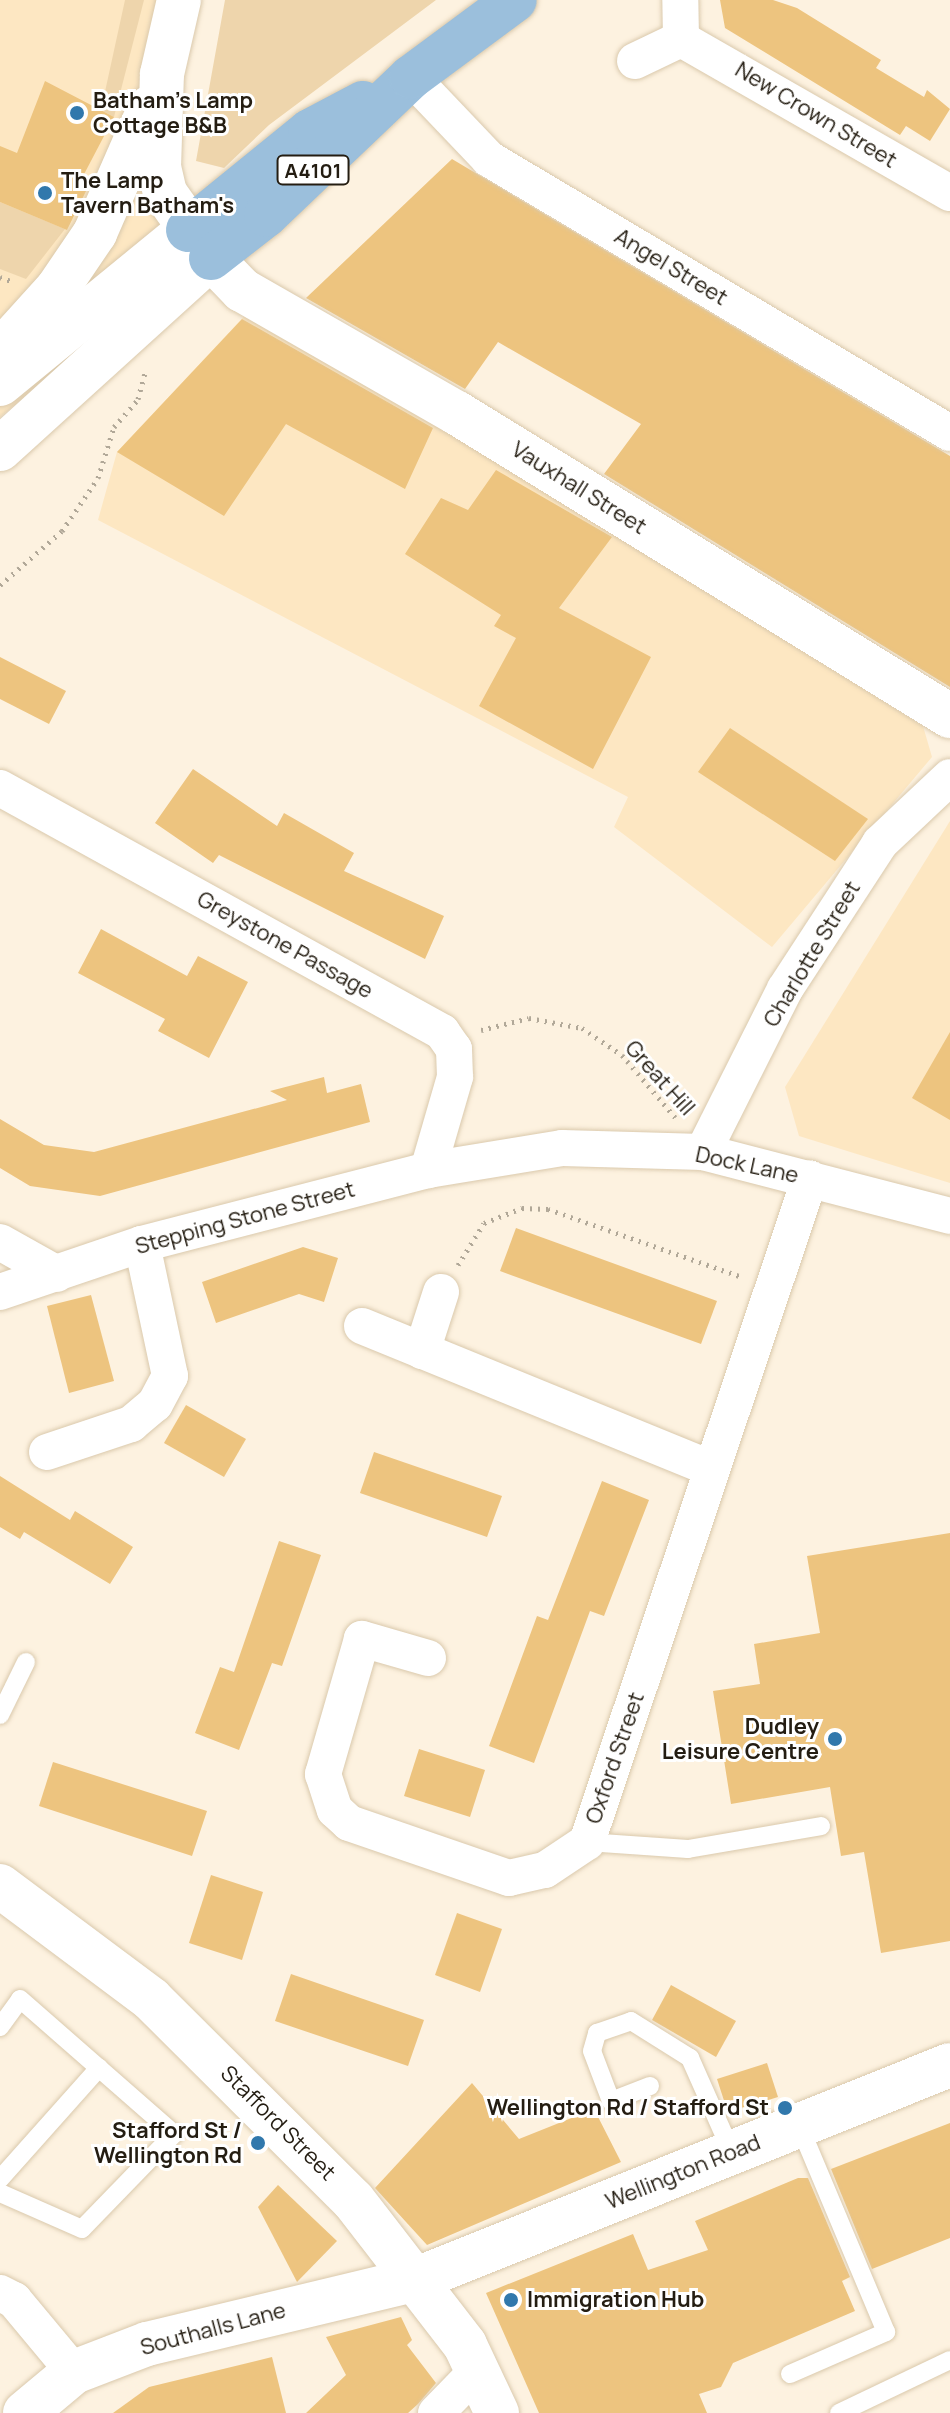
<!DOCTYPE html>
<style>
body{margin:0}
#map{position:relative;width:950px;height:2413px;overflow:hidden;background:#fdf2e0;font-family:Manrope,sans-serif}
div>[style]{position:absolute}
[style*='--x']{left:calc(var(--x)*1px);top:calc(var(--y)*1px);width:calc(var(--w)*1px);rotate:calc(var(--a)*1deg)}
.built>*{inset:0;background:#fde7c2}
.green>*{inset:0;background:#eed5ac}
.building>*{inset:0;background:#edc47f}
.path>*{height:5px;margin-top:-2.5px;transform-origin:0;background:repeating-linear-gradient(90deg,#b1a898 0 2px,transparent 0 8px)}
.roads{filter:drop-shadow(0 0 2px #dac9ac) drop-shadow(0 0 2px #dac9ac)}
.service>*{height:18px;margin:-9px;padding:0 9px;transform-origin:9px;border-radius:9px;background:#fff}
.minor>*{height:36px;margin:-18px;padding:0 18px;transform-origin:18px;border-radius:18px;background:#fff}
.tertiary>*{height:44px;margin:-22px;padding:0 22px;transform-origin:22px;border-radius:22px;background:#fff}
.secondary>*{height:44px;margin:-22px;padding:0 22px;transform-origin:22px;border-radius:22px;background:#fff}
.primary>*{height:44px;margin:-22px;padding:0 22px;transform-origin:22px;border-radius:22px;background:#9bbfdc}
.dots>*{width:22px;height:22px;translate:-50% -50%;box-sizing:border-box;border:4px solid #fff;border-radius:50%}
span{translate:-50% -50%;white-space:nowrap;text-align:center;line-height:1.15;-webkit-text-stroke:6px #fff;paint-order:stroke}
.shield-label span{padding:2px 6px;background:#fff;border:2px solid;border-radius:6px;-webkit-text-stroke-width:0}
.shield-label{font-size:20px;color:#241d12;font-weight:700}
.poi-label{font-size:22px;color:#241d12;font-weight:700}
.left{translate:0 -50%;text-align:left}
.right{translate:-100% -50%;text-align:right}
.street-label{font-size:22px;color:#241d12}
</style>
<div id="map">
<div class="built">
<div style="clip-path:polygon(0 0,179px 0,162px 74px,188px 230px,91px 341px,0 417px)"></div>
<div style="clip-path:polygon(251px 309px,923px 726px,932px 757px,772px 947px,614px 827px,628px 797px,98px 520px,117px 452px)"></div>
<div style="clip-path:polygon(950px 821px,950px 1183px,799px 1136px,785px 1087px)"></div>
</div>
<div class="green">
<div style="clip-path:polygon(125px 0,144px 0,114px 117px,101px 110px)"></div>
<div style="clip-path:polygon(225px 0,436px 0,269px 125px,224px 168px,196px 161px)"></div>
<div style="clip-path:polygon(0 202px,65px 229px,26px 279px,0 269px)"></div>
</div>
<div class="building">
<div style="clip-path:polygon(720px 0,773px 0,797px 8px,881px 60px,876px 68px,924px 97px,927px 90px,950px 109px,930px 141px,906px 126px,900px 135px,725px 28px)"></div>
<div style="clip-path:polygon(45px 81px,114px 117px,81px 180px,90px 183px,67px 230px,0 202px,0 146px,17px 153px)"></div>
<div style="clip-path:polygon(452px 159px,950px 456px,950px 687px,604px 474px,641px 424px,498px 342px,465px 389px,306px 298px)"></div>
<div style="clip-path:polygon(242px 319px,433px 428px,405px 489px,286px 424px,224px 516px,117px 452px)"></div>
<div style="clip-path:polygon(496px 470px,612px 537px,559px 608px,651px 657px,593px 769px,479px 706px,516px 638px,494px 626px,501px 615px,405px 554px,441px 498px,468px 510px)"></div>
<div style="clip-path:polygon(0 657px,66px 691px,49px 724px,0 699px)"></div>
<div style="clip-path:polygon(730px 728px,868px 819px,835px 861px,698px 772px)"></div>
<div style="clip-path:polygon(193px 769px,277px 826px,284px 813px,354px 853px,344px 871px,444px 916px,425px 959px,219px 855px,213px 863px,155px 823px)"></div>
<div style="clip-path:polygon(101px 929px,187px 976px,198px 956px,248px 982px,209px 1058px,158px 1031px,165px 1019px,78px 973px)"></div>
<div style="clip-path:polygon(950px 1032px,950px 1120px,912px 1098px)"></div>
<div style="clip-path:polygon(324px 1077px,327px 1093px,361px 1084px,370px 1122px,100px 1196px,30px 1186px,0 1168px,0 1119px,44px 1145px,94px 1152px,287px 1100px,270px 1091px)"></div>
<div style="clip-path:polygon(516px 1228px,717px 1301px,701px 1344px,500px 1271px)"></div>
<div style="clip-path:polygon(303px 1247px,338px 1258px,324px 1302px,299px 1294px,216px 1323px,202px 1282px)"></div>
<div style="clip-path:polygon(91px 1295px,114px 1381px,69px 1393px,47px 1306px)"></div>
<div style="clip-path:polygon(186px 1405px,246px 1439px,224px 1477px,164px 1443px)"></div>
<div style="clip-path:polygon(374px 1452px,502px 1496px,487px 1537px,360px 1493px)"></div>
<div style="clip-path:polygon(0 1476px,70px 1520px,75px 1511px,133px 1547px,110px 1584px,24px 1532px,20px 1539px,0 1527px)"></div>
<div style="clip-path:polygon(602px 1481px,649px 1500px,604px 1616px,590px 1611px,534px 1763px,489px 1746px,537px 1616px,548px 1620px)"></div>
<div style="clip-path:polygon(950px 1533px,950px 1941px,881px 1953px,864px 1852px,841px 1856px,830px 1787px,731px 1804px,713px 1691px,760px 1684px,754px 1644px,820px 1633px,807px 1556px)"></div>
<div style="clip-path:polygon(279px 1541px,321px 1555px,282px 1666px,272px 1663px,239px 1750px,195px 1733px,220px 1667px,234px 1672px)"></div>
<div style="clip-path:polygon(419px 1749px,485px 1770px,470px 1817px,404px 1796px)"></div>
<div style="clip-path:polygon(53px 1762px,207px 1811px,192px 1856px,39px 1806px)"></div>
<div style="clip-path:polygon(211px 1875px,263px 1892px,242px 1960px,189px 1943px)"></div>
<div style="clip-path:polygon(457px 1913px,502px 1929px,480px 1992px,435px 1975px)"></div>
<div style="clip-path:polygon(291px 1974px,424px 2020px,408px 2066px,275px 2021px)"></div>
<div style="clip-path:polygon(671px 1985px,736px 2021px,716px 2057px,652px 2020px)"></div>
<div style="clip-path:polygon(767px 2063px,778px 2097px,728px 2113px,717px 2079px)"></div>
<div style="clip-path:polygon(472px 2083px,519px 2139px,594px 2109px,621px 2162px,427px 2245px,375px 2188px)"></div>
<div style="clip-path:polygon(950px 2123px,950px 2238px,872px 2269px,831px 2169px)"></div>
<div style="clip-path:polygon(798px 2178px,808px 2178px,850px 2277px,842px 2281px,855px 2311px,733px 2363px,721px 2387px,699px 2394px,707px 2413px,539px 2413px,486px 2293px,633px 2234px,648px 2270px,708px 2250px,695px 2221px)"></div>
<div style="clip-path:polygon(278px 2185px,337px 2241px,297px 2282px,258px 2207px)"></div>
<div style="clip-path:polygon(401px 2317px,412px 2340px,407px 2345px,436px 2383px,418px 2404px,408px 2413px,306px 2413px,346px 2375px,326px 2337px)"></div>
<div style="clip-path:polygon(272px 2357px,286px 2413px,113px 2413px,149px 2387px)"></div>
</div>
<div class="path">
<div style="--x:0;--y:277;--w:12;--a:20"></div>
<div style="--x:0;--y:585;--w:82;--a:-41.1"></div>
<div style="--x:62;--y:531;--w:64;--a:-55.8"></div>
<div style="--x:98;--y:478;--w:53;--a:-72.6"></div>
<div style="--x:114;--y:427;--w:37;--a:-49"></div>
<div style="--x:138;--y:399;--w:27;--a:-75"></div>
<div style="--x:481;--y:1030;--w:49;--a:-14"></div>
<div style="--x:529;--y:1018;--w:54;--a:10.7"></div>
<div style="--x:582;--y:1028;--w:48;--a:34"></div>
<div style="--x:622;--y:1055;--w:82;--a:49.5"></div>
<div style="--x:458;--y:1265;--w:49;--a:-58.2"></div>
<div style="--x:484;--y:1223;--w:41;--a:-21.5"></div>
<div style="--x:522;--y:1208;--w:26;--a:2"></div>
<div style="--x:548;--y:1209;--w:206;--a:19.3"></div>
</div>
<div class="roads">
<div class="service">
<div style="--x:0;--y:1715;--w:59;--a:-63.9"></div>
<div style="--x:587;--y:1842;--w:101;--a:4"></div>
<div style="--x:688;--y:1849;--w:135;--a:-9.8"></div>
<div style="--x:0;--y:2027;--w:34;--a:-54"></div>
<div style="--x:20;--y:1999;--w:205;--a:41.2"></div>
<div style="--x:174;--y:2134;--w:132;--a:134.1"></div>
<div style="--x:82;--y:2229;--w:90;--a:-156.3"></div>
<div style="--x:650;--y:2086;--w:42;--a:159"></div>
<div style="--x:611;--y:2101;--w:53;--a:-110.8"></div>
<div style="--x:592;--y:2051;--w:19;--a:-74"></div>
<div style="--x:597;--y:2033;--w:36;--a:-19"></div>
<div style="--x:631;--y:2021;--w:70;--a:32.1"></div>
<div style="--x:690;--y:2058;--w:104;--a:66.1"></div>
<div style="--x:0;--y:2179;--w:149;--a:-48.3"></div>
<div style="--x:790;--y:2374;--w:105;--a:-23.6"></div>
<div style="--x:886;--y:2332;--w:225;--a:-112.8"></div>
<div style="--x:839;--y:2413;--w:123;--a:-25.5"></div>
</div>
<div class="minor">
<div style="--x:681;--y:39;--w:310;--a:29.8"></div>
<div style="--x:635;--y:61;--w:51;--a:-25.6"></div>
<div style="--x:681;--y:39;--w:39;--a:-91"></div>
<div style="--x:411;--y:77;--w:113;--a:46.4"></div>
<div style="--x:489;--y:159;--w:536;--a:30.73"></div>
<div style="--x:0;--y:788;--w:505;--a:28.9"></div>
<div style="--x:442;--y:1032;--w:21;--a:55"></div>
<div style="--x:454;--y:1049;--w:28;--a:88"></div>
<div style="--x:455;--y:1077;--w:97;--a:106.2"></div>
<div style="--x:703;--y:1152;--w:182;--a:-63.3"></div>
<div style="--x:785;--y:989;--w:174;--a:-56.9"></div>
<div style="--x:880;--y:843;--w:96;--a:-43.3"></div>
<div style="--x:0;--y:1242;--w:65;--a:29.3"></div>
<div style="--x:0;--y:1292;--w:150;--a:-18.7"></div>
<div style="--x:142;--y:1244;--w:295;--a:-14.5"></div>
<div style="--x:428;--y:1170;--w:136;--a:-9.3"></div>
<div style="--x:562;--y:1148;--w:141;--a:1.6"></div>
<div style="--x:703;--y:1152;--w:255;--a:14.5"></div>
<div style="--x:362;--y:1326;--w:378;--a:22.2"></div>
<div style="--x:422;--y:1351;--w:62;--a:-72.1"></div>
<div style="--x:47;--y:1452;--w:89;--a:-18.4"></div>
<div style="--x:131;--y:1424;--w:31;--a:-40"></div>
<div style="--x:155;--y:1404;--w:32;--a:-62"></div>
<div style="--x:170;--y:1376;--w:135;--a:-102"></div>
<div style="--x:428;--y:1658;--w:69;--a:-163.9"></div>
<div style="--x:362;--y:1639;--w:141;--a:106.1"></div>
<div style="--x:323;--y:1774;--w:38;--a:72"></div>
<div style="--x:335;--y:1810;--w:19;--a:43"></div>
<div style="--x:349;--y:1823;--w:169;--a:19"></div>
<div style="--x:509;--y:1878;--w:37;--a:-13"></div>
<div style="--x:545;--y:1870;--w:50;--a:-33.7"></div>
<div style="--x:587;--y:1842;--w:700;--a:-71.44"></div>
<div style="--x:0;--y:2293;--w:16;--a:27"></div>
<div style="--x:14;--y:2300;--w:94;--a:50.2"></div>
<div style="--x:436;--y:2413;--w:62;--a:-45.7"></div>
</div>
<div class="tertiary">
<div style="--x:211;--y:258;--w:45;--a:45.9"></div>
<div style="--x:242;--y:290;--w:248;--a:29.8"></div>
<div style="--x:457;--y:413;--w:579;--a:31.58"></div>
</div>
<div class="secondary">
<div style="--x:0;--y:352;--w:85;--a:-47.9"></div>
<div style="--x:57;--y:289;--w:68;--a:-55.8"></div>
<div style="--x:95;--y:233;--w:137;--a:-66.4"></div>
<div style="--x:0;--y:384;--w:243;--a:-39.3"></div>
<div style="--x:0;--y:449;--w:285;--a:-42.2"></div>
<div style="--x:211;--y:258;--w:80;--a:-125.3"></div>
<div style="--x:165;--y:193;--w:26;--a:-103"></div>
<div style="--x:159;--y:168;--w:94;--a:-88.2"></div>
<div style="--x:162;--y:74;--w:76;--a:-77.1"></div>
<div style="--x:0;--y:1886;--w:189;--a:36.8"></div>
<div style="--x:151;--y:1999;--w:285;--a:44.9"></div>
<div style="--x:353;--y:2200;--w:183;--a:52.3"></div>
<div style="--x:465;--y:2345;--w:75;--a:64.8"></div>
<div style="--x:25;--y:2413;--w:64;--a:-39.9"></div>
<div style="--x:74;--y:2372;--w:78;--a:-21"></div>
<div style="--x:147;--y:2344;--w:278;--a:-13.5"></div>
<div style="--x:417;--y:2279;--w:574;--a:-21.88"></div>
</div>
<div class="primary">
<div style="--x:188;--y:230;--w:157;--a:-39.1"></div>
<div style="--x:310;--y:131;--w:60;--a:-27.8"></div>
<div style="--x:211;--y:258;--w:70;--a:-38"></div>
<div style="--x:266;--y:215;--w:200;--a:-43.6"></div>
<div style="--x:411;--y:77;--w:129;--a:-36.5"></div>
</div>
</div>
<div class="dots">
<div style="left:77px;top:113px;background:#3178ac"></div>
<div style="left:45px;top:193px;background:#3178ac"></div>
<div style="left:835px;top:1739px;background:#3178ac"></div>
<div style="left:785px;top:2108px;background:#3178ac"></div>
<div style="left:258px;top:2143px;background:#3178ac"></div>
<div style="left:511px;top:2300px;background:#3178ac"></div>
</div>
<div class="shield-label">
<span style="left:313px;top:170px">A4101</span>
</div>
<div class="poi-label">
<span class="left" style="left:93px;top:113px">Batham's Lamp<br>Cottage B&amp;B</span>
<span class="left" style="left:61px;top:193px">The Lamp<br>Tavern Batham's</span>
<span class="right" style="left:819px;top:1739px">Dudley<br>Leisure Centre</span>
<span class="right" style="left:769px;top:2108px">Wellington Rd / Stafford St</span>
<span class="right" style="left:242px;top:2143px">Stafford St /<br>Wellington Rd</span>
<span class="left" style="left:527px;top:2300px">Immigration Hub</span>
</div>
<div class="street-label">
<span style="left:816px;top:115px;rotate:31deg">New Crown Street</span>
<span style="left:671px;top:267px;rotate:31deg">Angel Street</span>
<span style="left:579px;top:488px;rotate:32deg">Vauxhall Street</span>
<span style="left:285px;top:945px;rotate:29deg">Greystone Passage</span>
<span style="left:812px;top:954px;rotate:-59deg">Charlotte Street</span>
<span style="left:660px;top:1078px;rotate:48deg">Great Hill</span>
<span style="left:747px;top:1165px;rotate:12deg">Dock Lane</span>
<span style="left:245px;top:1218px;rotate:-15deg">Stepping Stone Street</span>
<span style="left:615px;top:1758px;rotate:-71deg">Oxford Street</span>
<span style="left:278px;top:2123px;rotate:45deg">Stafford Street</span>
<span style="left:683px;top:2172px;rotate:-22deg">Wellington Road</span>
<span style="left:213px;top:2329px;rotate:-15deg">Southalls Lane</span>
</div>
</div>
